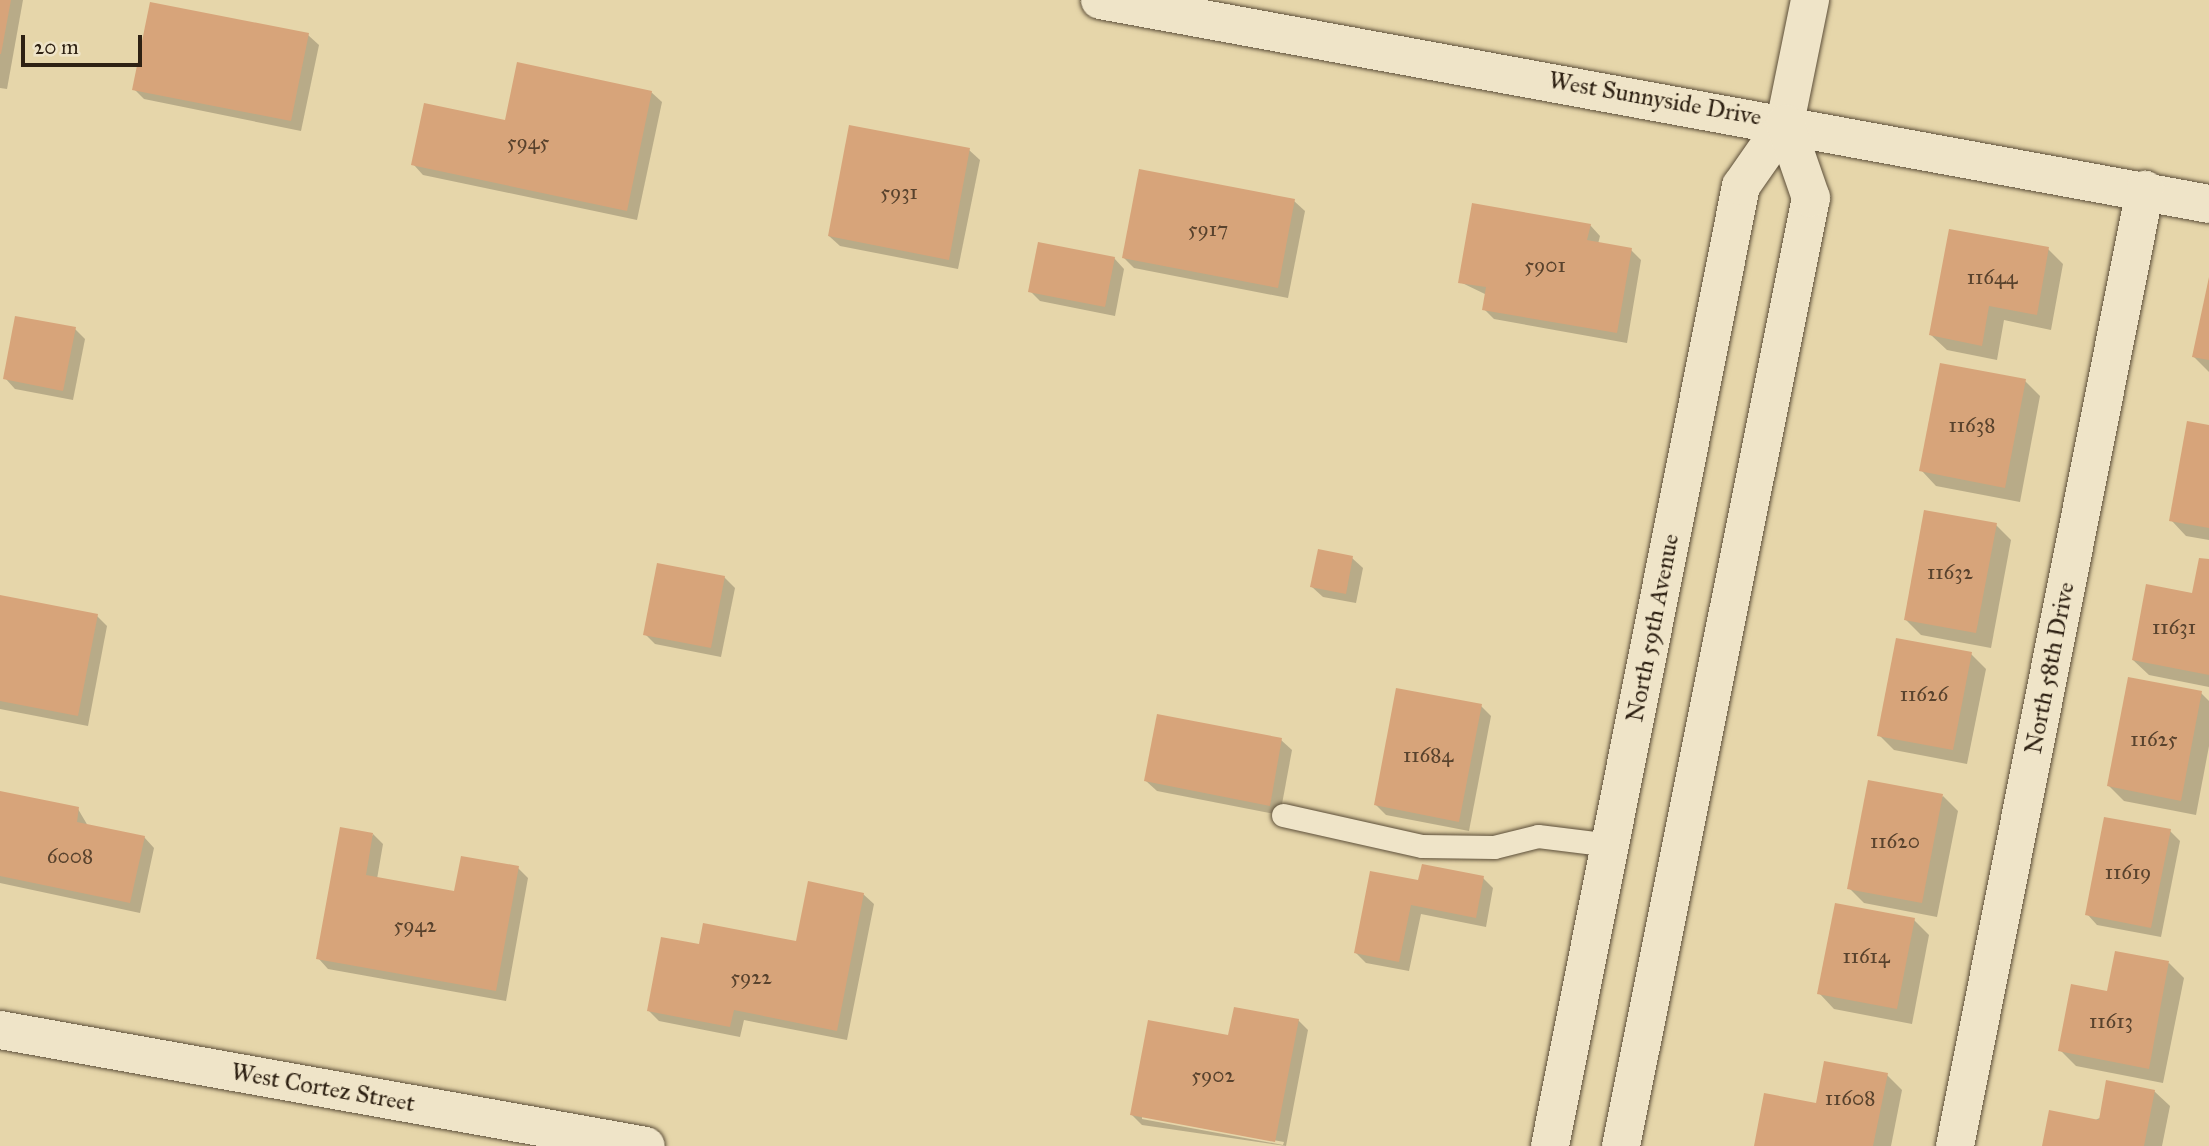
<!DOCTYPE html>
<style>
body{margin:0}
#map{position:relative;width:2209px;height:1146px;overflow:hidden;background:#e6d6aa;font-family:"IM FELL Great Primer",serif}
div>[style]{position:absolute}
[style*='--x']{left:calc(var(--x)*1px);top:calc(var(--y)*1px);width:calc(var(--w)*1px);rotate:calc(var(--a)*1deg)}
.shadow>*{inset:0;background:#0003}
.building>*{inset:0;background:#d7a47a}
.roads{filter:drop-shadow(0 0 2px #5c4e39) drop-shadow(0 0 2px #5c4e39)}
.lane>*{height:23px;margin:-11.5px;padding:0 11.5px;transform-origin:11.5px;border-radius:11.5px;background:#efe4c8}
.street>*{height:38px;margin:-19px;padding:0 19px;transform-origin:19px;border-radius:19px;background:#efe4c8}
.secondary>*{height:38px;margin:-19px;padding:0 19px;transform-origin:19px;border-radius:19px;background:#efe4c8}
span{translate:-50% -50%;white-space:nowrap;text-align:center;line-height:1.15;-webkit-text-stroke:6px #efe4c8;paint-order:stroke}
.number-label{font-size:21px;color:#58422d}
.number-label span{-webkit-text-stroke-width:0}
.street-label{font-size:24px;color:#2e2113}
.scale{position:absolute;left:21px;top:35px;width:121px;height:32px;box-sizing:border-box;border:4px solid #2e2113;border-top:0;padding-left:9px;font-size:21px;line-height:24px;white-space:nowrap;color:#2e2113;-webkit-text-stroke:5px #efe4c8;paint-order:stroke}
</style>
<div id="map">
<div class="shadow">
<div style="clip-path:polygon(0 0,23px 0,7px 89px,0 88px)"></div>
<div style="clip-path:polygon(308px 35px,319px 45px,301px 131px,144px 99px,134px 89px)"></div>
<div style="clip-path:polygon(651px 92px,662px 102px,637px 220px,423px 175px,413px 164px,506px 122px)"></div>
<div style="clip-path:polygon(969px 150px,980px 160px,958px 269px,840px 246px,829px 236px)"></div>
<div style="clip-path:polygon(1294px 201px,1305px 211px,1288px 298px,1134px 268px,1124px 258px)"></div>
<div style="clip-path:polygon(1590px 225px,1600px 236px,1598px 244px,1631px 250px,1641px 260px,1627px 343px,1494px 319px,1484px 309px,1487px 295px,1460px 282px)"></div>
<div style="clip-path:polygon(2048px 249px,2063px 264px,2051px 330px,2004px 320px,1997px 360px,1947px 350px,1931px 335px)"></div>
<div style="clip-path:polygon(1114px 258px,1124px 269px,1115px 316px,1040px 301px,1030px 291px)"></div>
<div style="clip-path:polygon(2209px 280px,2209px 372px,2194px 357px)"></div>
<div style="clip-path:polygon(75px 329px,85px 339px,73px 400px,15px 389px,5px 378px)"></div>
<div style="clip-path:polygon(2025px 381px,2040px 396px,2020px 502px,1936px 486px,1921px 470px)"></div>
<div style="clip-path:polygon(2209px 427px,2209px 540px,2186px 536px,2171px 520px)"></div>
<div style="clip-path:polygon(1996px 525px,2011px 540px,1991px 648px,1921px 635px,1906px 620px)"></div>
<div style="clip-path:polygon(1352px 558px,1363px 568px,1356px 603px,1323px 597px,1312px 587px)"></div>
<div style="clip-path:polygon(2209px 561px,2209px 687px,2149px 675px,2133px 660px,2193px 595px)"></div>
<div style="clip-path:polygon(724px 577px,735px 588px,721px 657px,655px 644px,645px 634px)"></div>
<div style="clip-path:polygon(0 597px,97px 616px,107px 626px,88px 726px,0 709px)"></div>
<div style="clip-path:polygon(1971px 654px,1986px 669px,1967px 764px,1894px 750px,1879px 735px)"></div>
<div style="clip-path:polygon(2201px 693px,2209px 701px,2209px 746px,2196px 815px,2124px 801px,2109px 786px)"></div>
<div style="clip-path:polygon(1481px 706px,1491px 716px,1469px 831px,1386px 815px,1376px 805px)"></div>
<div style="clip-path:polygon(1281px 740px,1292px 750px,1280px 815px,1157px 791px,1146px 781px)"></div>
<div style="clip-path:polygon(0 793px,78px 809px,88px 826px,144px 837px,154px 848px,140px 913px,0 883px)"></div>
<div style="clip-path:polygon(1943px 796px,1958px 811px,1937px 917px,1864px 903px,1849px 888px)"></div>
<div style="clip-path:polygon(2170px 831px,2180px 841px,2161px 937px,2097px 925px,2087px 914px)"></div>
<div style="clip-path:polygon(373px 834px,383px 844px,377px 879px,456px 893px,518px 868px,528px 878px,506px 1001px,328px 969px,318px 958px)"></div>
<div style="clip-path:polygon(1483px 878px,1493px 888px,1486px 927px,1421px 914px,1409px 971px,1366px 963px,1355px 952px,1420px 882px)"></div>
<div style="clip-path:polygon(863px 894px,874px 904px,847px 1040px,744px 1020px,740px 1037px,659px 1021px,649px 1011px,701px 946px,797px 943px)"></div>
<div style="clip-path:polygon(1914px 920px,1929px 935px,1912px 1024px,1834px 1009px,1819px 993px)"></div>
<div style="clip-path:polygon(2169px 963px,2184px 978px,2163px 1083px,2076px 1066px,2060px 1050px,2109px 993px)"></div>
<div style="clip-path:polygon(evenodd,1298px 1020px,1308px 1030px,1286px 1146px,1142px 1125px,1132px 1115px,1229px 1037px,1298px 1020px,1142px 1116px,1284px 1142px,1283px 1145px,1142px 1119px,1142px 1116px)"></div>
<div style="clip-path:polygon(1887px 1075px,1902px 1090px,1891px 1146px,1756px 1146px,1817px 1105px)"></div>
<div style="clip-path:polygon(2154px 1091px,2170px 1106px,2162px 1146px,2043px 1146px)"></div>
</div>
<div class="building">
<div style="clip-path:polygon(0 0,11px 0,1px 54px,0 54px)"></div>
<div style="clip-path:polygon(150px 2px,309px 33px,291px 121px,132px 90px)"></div>
<div style="clip-path:polygon(517px 62px,652px 91px,627px 211px,411px 165px,424px 103px,505px 120px)"></div>
<div style="clip-path:polygon(849px 125px,970px 148px,949px 260px,828px 236px)"></div>
<div style="clip-path:polygon(1139px 169px,1295px 199px,1278px 288px,1122px 258px)"></div>
<div style="clip-path:polygon(1472px 203px,1591px 224px,1587px 240px,1632px 248px,1617px 333px,1482px 310px,1486px 287px,1458px 283px)"></div>
<div style="clip-path:polygon(1949px 229px,2049px 247px,2037px 315px,1989px 306px,1982px 346px,1929px 335px)"></div>
<div style="clip-path:polygon(1038px 242px,1115px 257px,1105px 307px,1028px 292px)"></div>
<div style="clip-path:polygon(2209px 277px,2209px 360px,2192px 357px)"></div>
<div style="clip-path:polygon(15px 316px,76px 327px,63px 391px,3px 379px)"></div>
<div style="clip-path:polygon(1940px 363px,2026px 379px,2005px 488px,1919px 471px)"></div>
<div style="clip-path:polygon(2187px 421px,2209px 425px,2209px 528px,2169px 521px)"></div>
<div style="clip-path:polygon(1924px 510px,1997px 523px,1976px 633px,1904px 620px)"></div>
<div style="clip-path:polygon(1318px 549px,1353px 556px,1346px 594px,1310px 587px)"></div>
<div style="clip-path:polygon(2199px 558px,2209px 559px,2209px 675px,2132px 660px,2146px 584px,2192px 593px)"></div>
<div style="clip-path:polygon(657px 563px,725px 576px,711px 648px,643px 635px)"></div>
<div style="clip-path:polygon(0 595px,98px 614px,78px 716px,0 701px)"></div>
<div style="clip-path:polygon(1896px 638px,1972px 652px,1953px 750px,1877px 736px)"></div>
<div style="clip-path:polygon(2128px 677px,2202px 691px,2181px 801px,2107px 786px)"></div>
<div style="clip-path:polygon(1396px 688px,1482px 704px,1459px 822px,1374px 805px)"></div>
<div style="clip-path:polygon(1157px 714px,1282px 738px,1270px 806px,1144px 781px)"></div>
<div style="clip-path:polygon(1868px 780px,1943px 794px,1922px 903px,1847px 889px)"></div>
<div style="clip-path:polygon(0 791px,79px 807px,77px 822px,145px 836px,130px 903px,0 876px)"></div>
<div style="clip-path:polygon(2104px 817px,2171px 829px,2151px 928px,2085px 915px)"></div>
<div style="clip-path:polygon(340px 827px,373px 833px,366px 875px,454px 891px,461px 856px,519px 866px,496px 991px,316px 959px)"></div>
<div style="clip-path:polygon(1422px 864px,1484px 876px,1476px 918px,1411px 905px,1399px 962px,1354px 953px,1370px 871px,1418px 880px)"></div>
<div style="clip-path:polygon(808px 881px,864px 893px,837px 1031px,734px 1010px,730px 1027px,647px 1011px,661px 937px,699px 944px,703px 923px,796px 941px)"></div>
<div style="clip-path:polygon(1835px 903px,1915px 918px,1897px 1009px,1817px 994px)"></div>
<div style="clip-path:polygon(2115px 951px,2169px 961px,2149px 1069px,2058px 1051px,2071px 984px,2107px 991px)"></div>
<div style="clip-path:polygon(1234px 1007px,1299px 1019px,1275px 1142px,1130px 1115px,1148px 1020px,1228px 1035px)"></div>
<div style="clip-path:polygon(1824px 1061px,1888px 1073px,1873px 1146px,1754px 1146px,1764px 1093px,1816px 1103px)"></div>
<div style="clip-path:polygon(2106px 1080px,2155px 1090px,2144px 1146px,2042px 1146px,2049px 1110px,2099px 1120px)"></div>
</div>
<div class="roads">
<div class="lane">
<div style="--x:1283;--y:815;--w:142;--a:12.6"></div>
<div style="--x:1422;--y:846;--w:72;--a:0.8"></div>
<div style="--x:1494;--y:847;--w:45;--a:-14"></div>
<div style="--x:1538;--y:836;--w:73;--a:7.1"></div>
</div>
<div class="street">
<div style="--x:1100;--y:0;--w:1128;--a:10.42"></div>
<div style="--x:0;--y:1030;--w:656;--a:10.18"></div>
<div style="--x:1955;--y:1146;--w:975;--a:-78.76"></div>
</div>
<div class="secondary">
<div style="--x:1550;--y:1146;--w:979;--a:-78.75"></div>
<div style="--x:1741;--y:186;--w:77;--a:-55.1"></div>
<div style="--x:1785;--y:123;--w:126;--a:-78.5"></div>
<div style="--x:1621;--y:1146;--w:967;--a:-78.67"></div>
<div style="--x:1811;--y:198;--w:79;--a:-109.1"></div>
</div>
</div>
<div class="number-label">
<span style="left:528px;top:142px">5945</span>
<span style="left:899px;top:192px">5931</span>
<span style="left:1208px;top:229px">5917</span>
<span style="left:1545px;top:265px">5901</span>
<span style="left:1992px;top:277px">11644</span>
<span style="left:1972px;top:425px">11638</span>
<span style="left:1950px;top:572px">11632</span>
<span style="left:2174px;top:627px">11631</span>
<span style="left:1924px;top:694px">11626</span>
<span style="left:2154px;top:739px">11625</span>
<span style="left:1428px;top:755px">11684</span>
<span style="left:1895px;top:841px">11620</span>
<span style="left:70px;top:856px">6008</span>
<span style="left:2128px;top:872px">11619</span>
<span style="left:415px;top:925px">5942</span>
<span style="left:1866px;top:956px">11614</span>
<span style="left:751px;top:977px">5922</span>
<span style="left:2111px;top:1021px">11613</span>
<span style="left:1213px;top:1075px">5902</span>
<span style="left:1850px;top:1098px">11608</span>
</div>
<div class="street-label">
<span style="left:1655px;top:99px;rotate:10deg">West Sunnyside Drive</span>
<span style="left:1653px;top:628px;rotate:-79deg">North 59th Avenue</span>
<span style="left:2050px;top:668px;rotate:-79deg">North 58th Drive</span>
<span style="left:323px;top:1088px;rotate:10deg">West Cortez Street</span>
</div>
<div class="scale">20 m</div>
</div>
